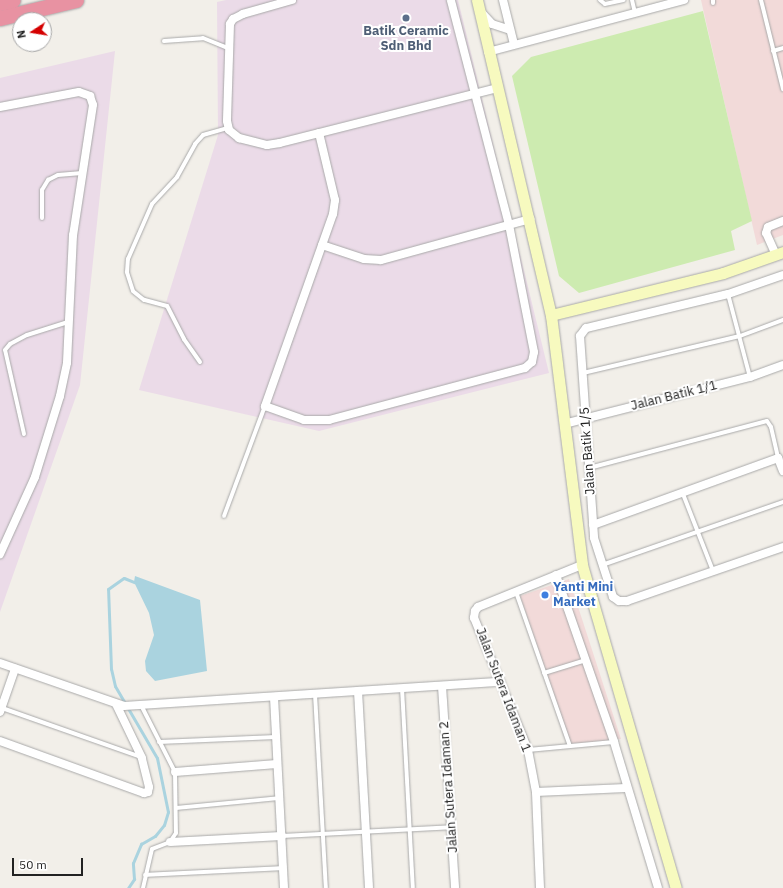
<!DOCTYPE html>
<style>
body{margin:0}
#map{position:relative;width:783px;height:888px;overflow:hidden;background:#f2efe9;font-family:"IBM Plex Sans",sans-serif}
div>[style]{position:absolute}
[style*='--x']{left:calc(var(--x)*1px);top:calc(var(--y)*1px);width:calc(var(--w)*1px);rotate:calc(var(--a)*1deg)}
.commercial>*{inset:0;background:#f2dad9}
.industrial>*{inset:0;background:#ebdbe8}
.grass>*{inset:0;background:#cdebb0}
.water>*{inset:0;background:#aad3df}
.stream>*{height:3px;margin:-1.5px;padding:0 1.5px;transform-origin:1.5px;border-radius:1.5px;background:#aad3df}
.roads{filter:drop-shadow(0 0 1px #a9a9a9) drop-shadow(0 0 1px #a9a9a9)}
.lane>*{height:4px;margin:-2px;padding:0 2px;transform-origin:2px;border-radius:2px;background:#fff}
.street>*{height:8px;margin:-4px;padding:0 4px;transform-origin:4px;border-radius:4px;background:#fff}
.secondary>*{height:11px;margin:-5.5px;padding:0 5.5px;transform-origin:5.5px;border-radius:5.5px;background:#f7fabf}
.highway>*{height:15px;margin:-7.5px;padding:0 7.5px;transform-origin:7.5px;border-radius:7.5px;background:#e892a2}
.dots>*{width:11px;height:11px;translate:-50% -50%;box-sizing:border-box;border:2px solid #fff;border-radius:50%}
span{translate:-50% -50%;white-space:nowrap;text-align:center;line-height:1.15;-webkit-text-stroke:4px #fff;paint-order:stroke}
.service-label{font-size:13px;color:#4e5e75;font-weight:700}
.street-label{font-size:13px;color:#222}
.shop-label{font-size:13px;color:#366cbe;font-weight:700}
.left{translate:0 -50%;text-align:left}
.north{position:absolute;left:12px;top:12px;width:40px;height:40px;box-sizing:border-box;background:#fff;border:1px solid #a7a7a7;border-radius:50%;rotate:258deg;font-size:11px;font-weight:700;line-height:16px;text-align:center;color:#222}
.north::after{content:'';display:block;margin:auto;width:14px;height:18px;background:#d40000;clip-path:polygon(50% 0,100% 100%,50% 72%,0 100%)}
.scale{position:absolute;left:12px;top:858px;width:71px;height:18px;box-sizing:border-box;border:2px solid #222;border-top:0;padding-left:5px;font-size:12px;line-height:14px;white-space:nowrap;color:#222;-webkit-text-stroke:3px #fff;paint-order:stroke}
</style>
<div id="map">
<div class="commercial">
<div style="clip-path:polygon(701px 0,783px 0,783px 235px,757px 245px)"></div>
<div style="clip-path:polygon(569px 579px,621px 739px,571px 744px,520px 596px)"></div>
</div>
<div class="industrial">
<div style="clip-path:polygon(226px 0,458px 0,549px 373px,319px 431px,139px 390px,218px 135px,217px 2px)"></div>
<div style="clip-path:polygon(115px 51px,80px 385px,0 612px,0 78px)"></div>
</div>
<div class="grass">
<div style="clip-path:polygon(703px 11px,752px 221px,731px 231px,735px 250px,579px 293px,559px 276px,512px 76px,531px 57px)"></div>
</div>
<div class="water">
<div style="clip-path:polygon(135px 576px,200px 600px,207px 671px,155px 681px,146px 671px,145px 661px,154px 635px,149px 613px,134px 582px)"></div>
</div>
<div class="stream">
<div style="--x:128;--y:888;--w:11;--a:-56"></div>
<div style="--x:134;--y:879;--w:16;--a:-94"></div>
<div style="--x:133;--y:863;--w:21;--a:-67"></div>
<div style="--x:141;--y:844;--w:16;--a:-30"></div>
<div style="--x:155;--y:836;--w:14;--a:-51"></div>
<div style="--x:164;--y:825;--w:14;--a:-73"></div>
<div style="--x:168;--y:812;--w:55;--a:-101.5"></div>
<div style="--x:157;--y:758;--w:83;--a:-120.3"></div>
<div style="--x:115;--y:686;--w:17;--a:-103"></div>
<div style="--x:111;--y:669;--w:80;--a:-92.1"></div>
<div style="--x:108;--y:589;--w:19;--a:-35"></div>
<div style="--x:124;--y:578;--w:11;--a:22"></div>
</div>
<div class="roads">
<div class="lane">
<div style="--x:600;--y:0;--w:6;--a:39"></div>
<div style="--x:605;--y:4;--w:19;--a:-12"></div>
<div style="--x:632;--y:0;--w:13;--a:77"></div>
<div style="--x:713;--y:0;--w:3;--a:90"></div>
<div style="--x:761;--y:0;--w:92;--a:76.1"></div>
<div style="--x:164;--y:41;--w:39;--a:-4"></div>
<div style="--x:203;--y:38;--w:27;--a:22"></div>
<div style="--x:773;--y:51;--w:10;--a:-17"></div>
<div style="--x:42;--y:218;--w:28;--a:-90"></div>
<div style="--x:42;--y:190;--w:12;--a:-59"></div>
<div style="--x:48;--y:180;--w:11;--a:-27"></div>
<div style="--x:58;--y:175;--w:24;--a:-5"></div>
<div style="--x:728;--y:294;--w:86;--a:75.2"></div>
<div style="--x:200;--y:362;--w:28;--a:-125"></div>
<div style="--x:184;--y:339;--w:37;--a:-117"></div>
<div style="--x:167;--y:306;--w:24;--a:-165"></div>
<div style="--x:144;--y:300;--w:14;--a:-141"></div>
<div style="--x:133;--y:291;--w:20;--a:-108"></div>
<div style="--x:127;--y:272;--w:13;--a:-86"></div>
<div style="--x:128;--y:259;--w:60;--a:-66.4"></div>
<div style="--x:152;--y:204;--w:37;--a:-47"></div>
<div style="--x:177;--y:177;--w:38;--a:-61"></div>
<div style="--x:195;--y:144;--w:12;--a:-48"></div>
<div style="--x:203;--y:135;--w:26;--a:-16"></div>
<div style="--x:583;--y:373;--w:161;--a:-13.3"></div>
<div style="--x:740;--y:336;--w:46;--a:-20.4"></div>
<div style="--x:24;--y:434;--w:86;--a:-102.7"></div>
<div style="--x:5;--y:350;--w:8;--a:-50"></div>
<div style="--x:10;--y:344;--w:19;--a:-28"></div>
<div style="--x:27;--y:335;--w:43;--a:-17.6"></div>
<div style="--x:589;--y:468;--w:184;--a:-14.8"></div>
<div style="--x:767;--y:421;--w:7;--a:56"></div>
<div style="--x:771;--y:427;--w:32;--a:77"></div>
<div style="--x:683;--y:494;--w:83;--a:68.7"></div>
<div style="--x:224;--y:516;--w:117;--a:-69.6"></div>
<div style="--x:602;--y:565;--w:192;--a:-19.2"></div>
<div style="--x:516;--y:592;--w:163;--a:70.7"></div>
<div style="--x:544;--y:673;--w:44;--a:-17.2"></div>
<div style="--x:402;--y:688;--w:200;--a:86.9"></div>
<div style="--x:315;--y:694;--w:194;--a:86.8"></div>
<div style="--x:141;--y:705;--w:75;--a:63.1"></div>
<div style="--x:175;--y:772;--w:61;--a:89.1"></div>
<div style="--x:176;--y:833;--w:11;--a:124"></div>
<div style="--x:170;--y:842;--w:19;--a:159"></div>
<div style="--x:152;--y:849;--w:40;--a:103"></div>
<div style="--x:2;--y:708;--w:147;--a:19.4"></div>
<div style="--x:159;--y:742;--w:117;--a:-2.4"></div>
<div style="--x:528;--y:750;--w:86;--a:-5.3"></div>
<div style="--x:176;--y:808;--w:103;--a:-5.5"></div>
<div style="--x:282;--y:836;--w:169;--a:-3"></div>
<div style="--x:145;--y:875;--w:138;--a:-2.9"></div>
</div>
<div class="street">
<div style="--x:292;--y:0;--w:51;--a:164.1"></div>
<div style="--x:243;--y:14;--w:11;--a:153"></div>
<div style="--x:233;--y:19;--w:6;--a:121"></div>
<div style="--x:230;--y:24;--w:97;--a:91.8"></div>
<div style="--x:227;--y:121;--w:9;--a:77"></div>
<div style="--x:229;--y:130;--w:13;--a:39"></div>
<div style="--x:239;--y:138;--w:29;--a:14"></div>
<div style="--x:267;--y:145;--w:13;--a:-9"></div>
<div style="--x:280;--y:143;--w:224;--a:-14.2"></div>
<div style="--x:503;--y:0;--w:45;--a:76"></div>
<div style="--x:481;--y:12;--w:16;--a:47"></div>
<div style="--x:492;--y:24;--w:19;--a:18"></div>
<div style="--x:488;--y:52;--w:203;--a:-14.9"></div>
<div style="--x:0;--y:107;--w:80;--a:-10.8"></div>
<div style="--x:79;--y:92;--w:12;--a:20"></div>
<div style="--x:90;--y:96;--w:9;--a:72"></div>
<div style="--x:93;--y:105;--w:132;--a:98.7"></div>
<div style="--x:73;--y:235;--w:128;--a:92.7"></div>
<div style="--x:67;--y:363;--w:34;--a:102"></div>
<div style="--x:60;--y:396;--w:85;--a:107.2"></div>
<div style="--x:35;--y:477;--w:85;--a:114.4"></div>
<div style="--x:319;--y:133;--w:69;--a:76.6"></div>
<div style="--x:335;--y:200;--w:14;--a:98"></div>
<div style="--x:333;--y:214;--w:204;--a:109.5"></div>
<div style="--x:265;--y:406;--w:41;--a:19.7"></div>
<div style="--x:304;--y:420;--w:25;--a:0"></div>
<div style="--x:329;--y:420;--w:203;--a:-14.9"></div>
<div style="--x:525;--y:368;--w:9;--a:-41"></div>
<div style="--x:532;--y:362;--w:10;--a:-79"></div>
<div style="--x:534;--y:352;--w:129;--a:-101.1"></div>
<div style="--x:509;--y:225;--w:232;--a:-104.5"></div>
<div style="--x:322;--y:245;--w:44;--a:18.4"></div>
<div style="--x:364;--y:259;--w:17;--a:3"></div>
<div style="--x:381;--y:260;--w:155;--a:-15.4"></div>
<div style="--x:776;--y:255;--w:24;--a:-114"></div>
<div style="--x:766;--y:233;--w:6;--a:-72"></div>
<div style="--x:768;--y:227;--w:16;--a:-22"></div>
<div style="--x:783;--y:275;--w:58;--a:160.9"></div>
<div style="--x:728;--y:294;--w:146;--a:166.5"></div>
<div style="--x:586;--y:328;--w:10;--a:127"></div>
<div style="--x:580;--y:336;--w:202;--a:86"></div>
<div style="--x:594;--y:538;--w:62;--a:72.1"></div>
<div style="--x:613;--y:597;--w:7;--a:34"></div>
<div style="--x:619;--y:601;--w:8;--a:0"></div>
<div style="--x:627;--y:601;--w:165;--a:-19.1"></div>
<div style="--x:564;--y:424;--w:192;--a:-14.2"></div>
<div style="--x:750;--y:377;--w:35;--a:-20"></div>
<div style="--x:593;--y:525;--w:197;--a:-19.9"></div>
<div style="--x:778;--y:458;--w:14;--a:69"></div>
<div style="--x:556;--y:575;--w:177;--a:70.8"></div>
<div style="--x:614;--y:742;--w:152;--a:73.2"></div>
<div style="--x:0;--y:663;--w:131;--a:19.1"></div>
<div style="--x:124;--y:706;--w:377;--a:-3.7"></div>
<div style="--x:442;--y:686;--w:202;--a:86.3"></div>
<div style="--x:358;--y:691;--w:197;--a:86.8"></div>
<div style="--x:274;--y:697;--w:191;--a:87"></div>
<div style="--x:0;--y:712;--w:46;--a:-70.8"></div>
<div style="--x:0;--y:741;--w:153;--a:19.9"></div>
<div style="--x:144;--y:793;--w:4;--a:-14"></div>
<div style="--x:148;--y:792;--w:5;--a:-79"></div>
<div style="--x:149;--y:787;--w:30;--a:-104"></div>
<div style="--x:142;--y:758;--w:60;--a:-115.7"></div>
<div style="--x:175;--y:772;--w:102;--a:-4.5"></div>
<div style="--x:536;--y:792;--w:90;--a:-2.5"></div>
<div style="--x:170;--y:842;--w:112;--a:-3.1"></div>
<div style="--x:540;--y:888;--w:96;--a:-92.4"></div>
<div style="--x:536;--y:792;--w:43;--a:-100.8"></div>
<div style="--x:528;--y:750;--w:143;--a:-112.2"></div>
<div style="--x:474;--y:618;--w:7;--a:-82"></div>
<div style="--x:475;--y:611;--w:5;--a:-53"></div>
<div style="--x:478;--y:607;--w:112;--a:-22"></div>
</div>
<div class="secondary">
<div style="--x:477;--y:0;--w:324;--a:76.8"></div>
<div style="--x:551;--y:315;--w:252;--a:82.9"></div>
<div style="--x:582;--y:565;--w:336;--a:73.8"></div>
<div style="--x:551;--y:315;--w:177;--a:-13.7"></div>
<div style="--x:723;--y:273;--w:64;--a:-19.3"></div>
</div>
<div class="highway">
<div style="--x:0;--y:3;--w:13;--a:-13"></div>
<div style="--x:0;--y:18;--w:78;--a:-13.3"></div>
</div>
</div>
<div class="dots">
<div style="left:406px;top:18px;background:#5c6f8a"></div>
<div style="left:545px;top:595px;background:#3f7fe0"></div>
</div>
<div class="service-label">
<span style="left:406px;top:39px">Batik Ceramic<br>Sdn Bhd</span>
</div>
<div class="street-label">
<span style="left:674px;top:396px;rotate:-14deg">Jalan Batik 1/1</span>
<span style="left:588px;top:451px;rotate:-94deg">Jalan Batik 1/5</span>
<span style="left:503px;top:690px;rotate:69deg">Jalan Sutera Idaman 1</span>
<span style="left:449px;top:787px;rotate:-94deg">Jalan Sutera Idaman 2</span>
</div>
<div class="shop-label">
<span class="left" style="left:553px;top:595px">Yanti Mini<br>Market</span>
</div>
<div class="north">N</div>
<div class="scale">50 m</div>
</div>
